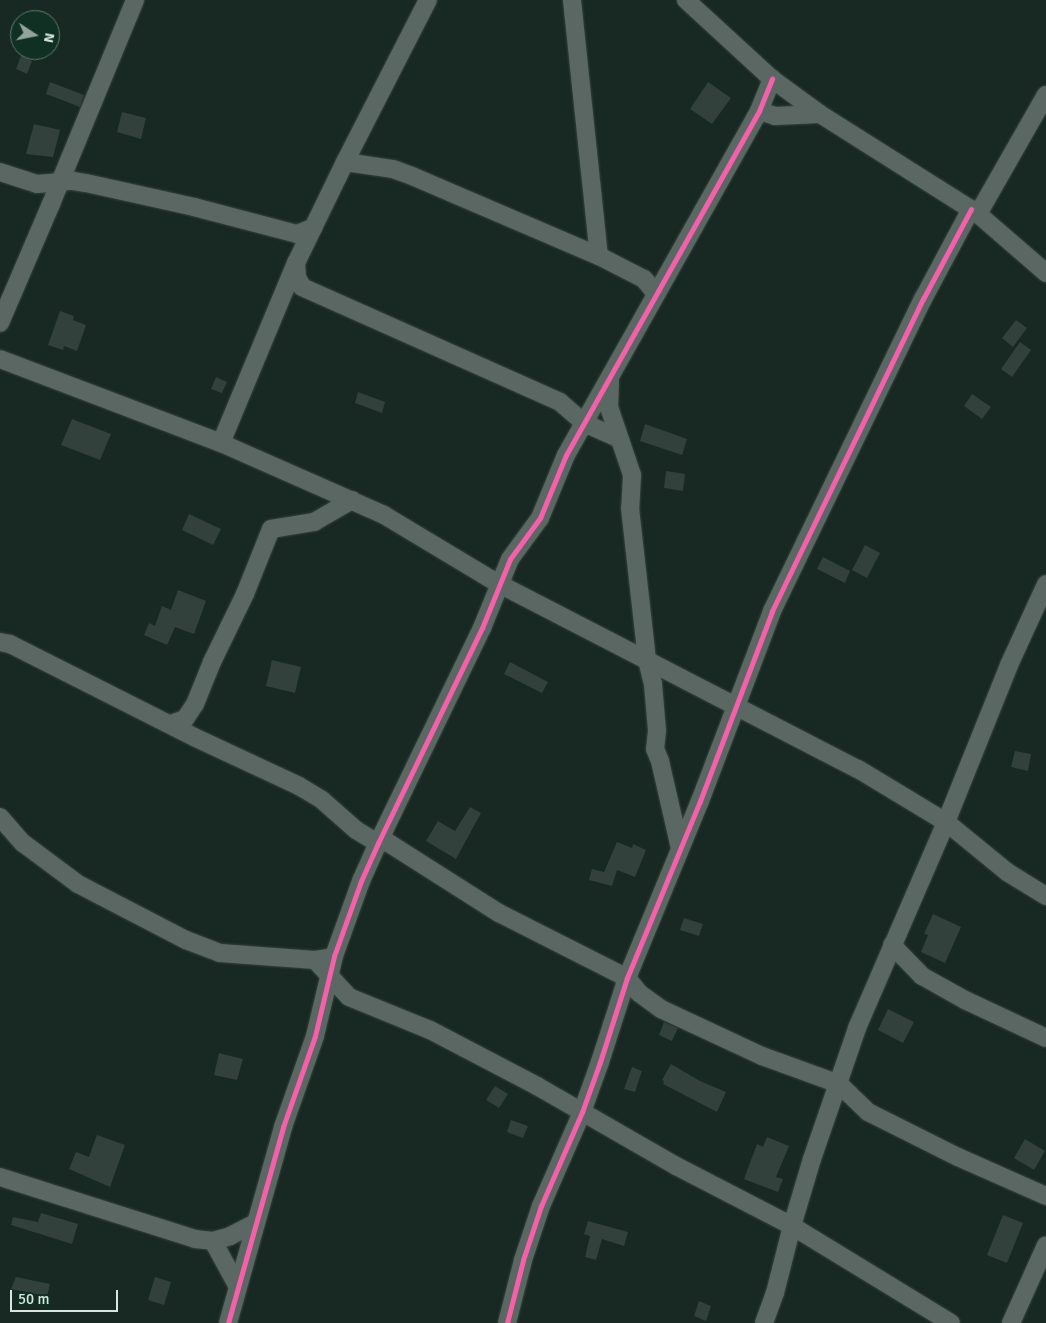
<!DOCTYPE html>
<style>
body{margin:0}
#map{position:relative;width:1046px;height:1323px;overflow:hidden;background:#172922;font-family:Signika,sans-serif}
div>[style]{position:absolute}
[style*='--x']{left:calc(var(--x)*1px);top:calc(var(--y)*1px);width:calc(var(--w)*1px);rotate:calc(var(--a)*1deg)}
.building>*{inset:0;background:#32413b}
.roads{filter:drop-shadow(0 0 1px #37443e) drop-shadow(0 0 1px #37443e)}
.minor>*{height:18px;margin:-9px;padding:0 9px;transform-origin:9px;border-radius:9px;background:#5b6762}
.cycleway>*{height:5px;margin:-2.5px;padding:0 2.5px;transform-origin:2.5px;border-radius:2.5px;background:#f560ab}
span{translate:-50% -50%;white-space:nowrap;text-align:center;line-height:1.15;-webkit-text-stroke:4.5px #103024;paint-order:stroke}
.north{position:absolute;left:10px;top:10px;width:50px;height:50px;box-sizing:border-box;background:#103024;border:1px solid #5f796e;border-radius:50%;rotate:101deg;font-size:14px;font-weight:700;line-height:20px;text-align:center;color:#d5e7de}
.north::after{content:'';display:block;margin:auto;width:18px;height:22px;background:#92a49c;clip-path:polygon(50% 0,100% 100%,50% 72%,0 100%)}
.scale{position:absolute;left:10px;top:1290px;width:108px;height:22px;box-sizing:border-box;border:2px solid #d5e7de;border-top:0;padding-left:6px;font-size:15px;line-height:18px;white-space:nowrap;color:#d5e7de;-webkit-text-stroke:4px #103024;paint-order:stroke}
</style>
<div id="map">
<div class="building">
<div style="clip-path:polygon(21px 56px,32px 61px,27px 74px,16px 69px)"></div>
<div style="clip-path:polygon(50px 82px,84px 95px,80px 107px,46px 94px)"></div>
<div style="clip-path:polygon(708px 82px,731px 98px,712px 124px,690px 109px)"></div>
<div style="clip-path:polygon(122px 112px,146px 118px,141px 139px,117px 132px)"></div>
<div style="clip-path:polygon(34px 124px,60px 130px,53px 157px,26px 154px)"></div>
<div style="clip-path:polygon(60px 311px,74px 316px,73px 320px,86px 325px,77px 351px,64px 346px,63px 350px,48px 345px)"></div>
<div style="clip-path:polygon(1016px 320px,1027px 328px,1013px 347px,1002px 338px)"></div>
<div style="clip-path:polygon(1020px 342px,1031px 350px,1012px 377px,1001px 369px)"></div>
<div style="clip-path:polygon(216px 377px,227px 382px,222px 393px,211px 389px)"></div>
<div style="clip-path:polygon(358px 392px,385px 402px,382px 413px,355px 403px)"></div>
<div style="clip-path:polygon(972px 394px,991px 407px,982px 419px,964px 406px)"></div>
<div style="clip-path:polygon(72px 419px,111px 434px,100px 460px,61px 445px)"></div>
<div style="clip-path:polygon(645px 424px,687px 439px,682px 455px,640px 441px)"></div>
<div style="clip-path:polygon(666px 471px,685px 474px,683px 491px,664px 488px)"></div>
<div style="clip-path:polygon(189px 514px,221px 529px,213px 545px,182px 530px)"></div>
<div style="clip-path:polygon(865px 545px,880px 553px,867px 578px,852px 570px)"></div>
<div style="clip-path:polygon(823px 557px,850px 571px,845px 583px,817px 569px)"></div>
<div style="clip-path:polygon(178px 590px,206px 601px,194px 634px,175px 627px,167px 645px,144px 635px,149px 623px,155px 626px,162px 606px,171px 610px)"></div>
<div style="clip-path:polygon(272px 660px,301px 667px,295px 693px,266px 686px)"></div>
<div style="clip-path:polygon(510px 662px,548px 682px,542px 693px,504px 674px)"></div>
<div style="clip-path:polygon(1015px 751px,1031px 754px,1028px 771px,1011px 767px)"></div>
<div style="clip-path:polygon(470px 807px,481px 813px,456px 859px,426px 841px,438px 821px,455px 831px)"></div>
<div style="clip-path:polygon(617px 842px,632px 848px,633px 844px,646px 850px,635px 877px,617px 870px,612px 886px,589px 880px,592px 869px,604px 872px)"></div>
<div style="clip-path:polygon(933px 914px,961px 927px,945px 963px,921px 952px,928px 935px,924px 934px)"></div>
<div style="clip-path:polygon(684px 918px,703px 924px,699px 936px,680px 930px)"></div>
<div style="clip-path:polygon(888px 1009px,914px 1022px,903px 1043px,878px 1030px)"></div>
<div style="clip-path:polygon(664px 1022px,678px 1028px,672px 1041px,659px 1035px)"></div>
<div style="clip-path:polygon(219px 1053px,243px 1059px,237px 1080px,214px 1075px)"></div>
<div style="clip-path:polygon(671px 1064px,700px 1081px,726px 1092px,717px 1112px,663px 1084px,664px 1081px,662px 1080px)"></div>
<div style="clip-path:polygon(632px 1067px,642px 1071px,635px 1092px,624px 1089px)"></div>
<div style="clip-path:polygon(495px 1086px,508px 1094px,499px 1108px,486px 1100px)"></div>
<div style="clip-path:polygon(511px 1120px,528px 1126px,523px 1138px,507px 1132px)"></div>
<div style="clip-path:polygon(97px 1135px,125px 1145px,110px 1187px,69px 1169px,76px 1152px,89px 1157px)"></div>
<div style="clip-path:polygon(767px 1137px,789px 1146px,776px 1177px,783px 1179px,778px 1192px,744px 1179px,757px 1144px,763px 1147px)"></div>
<div style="clip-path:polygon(1025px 1139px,1045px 1151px,1034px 1170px,1014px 1158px)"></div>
<div style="clip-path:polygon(41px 1213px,78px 1224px,72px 1244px,11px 1225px,13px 1217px,38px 1222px)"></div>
<div style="clip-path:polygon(1003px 1215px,1023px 1223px,1007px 1263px,987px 1255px)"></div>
<div style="clip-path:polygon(588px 1221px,628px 1232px,624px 1246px,602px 1239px,596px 1260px,585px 1257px,590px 1236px,584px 1234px)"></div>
<div style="clip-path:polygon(16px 1277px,50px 1284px,47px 1296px,11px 1289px)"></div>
<div style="clip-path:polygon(155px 1277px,171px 1282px,164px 1305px,148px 1300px)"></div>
<div style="clip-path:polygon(699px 1301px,711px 1306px,706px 1321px,694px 1316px)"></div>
</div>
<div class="roads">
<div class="minor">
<div style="--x:572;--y:0;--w:257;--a:84"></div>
<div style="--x:686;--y:0;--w:117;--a:42.6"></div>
<div style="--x:772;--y:79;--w:59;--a:36.1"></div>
<div style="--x:820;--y:114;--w:187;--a:32.3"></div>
<div style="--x:978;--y:214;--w:90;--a:40.9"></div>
<div style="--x:759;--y:111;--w:17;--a:17"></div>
<div style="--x:775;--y:116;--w:45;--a:-2.5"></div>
<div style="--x:345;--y:162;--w:49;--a:8.3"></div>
<div style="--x:393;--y:169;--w:20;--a:20"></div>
<div style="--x:412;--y:176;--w:203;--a:23.2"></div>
<div style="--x:599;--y:256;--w:51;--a:27.1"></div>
<div style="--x:644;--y:279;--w:19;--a:51"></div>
<div style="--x:0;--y:172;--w:39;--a:18"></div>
<div style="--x:37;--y:184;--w:36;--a:-5"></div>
<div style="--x:73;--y:181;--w:13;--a:9"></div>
<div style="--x:86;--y:183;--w:111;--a:12.5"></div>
<div style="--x:194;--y:207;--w:106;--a:14.7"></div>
<div style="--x:297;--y:234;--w:18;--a:-22"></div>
<div style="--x:978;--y:214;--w:137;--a:-60.3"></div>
<div style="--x:296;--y:263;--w:14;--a:86"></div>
<div style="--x:297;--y:277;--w:11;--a:63"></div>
<div style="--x:302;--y:287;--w:282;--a:24"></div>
<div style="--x:560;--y:402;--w:32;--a:41"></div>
<div style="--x:584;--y:423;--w:37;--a:24"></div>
<div style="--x:0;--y:323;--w:129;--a:-66.8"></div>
<div style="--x:51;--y:204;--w:221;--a:-67.6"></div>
<div style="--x:0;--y:359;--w:236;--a:20.8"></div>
<div style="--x:221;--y:443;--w:178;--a:23.8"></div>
<div style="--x:384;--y:515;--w:134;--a:31"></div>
<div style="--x:499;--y:584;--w:404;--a:27.3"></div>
<div style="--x:858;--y:769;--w:103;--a:31.1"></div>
<div style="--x:946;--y:822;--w:79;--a:39.3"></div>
<div style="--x:1007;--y:872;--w:46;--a:31.6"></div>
<div style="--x:610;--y:381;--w:26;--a:92"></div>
<div style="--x:609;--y:407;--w:72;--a:71.3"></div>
<div style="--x:632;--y:475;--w:33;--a:93"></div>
<div style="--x:630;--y:508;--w:153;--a:83.6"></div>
<div style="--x:647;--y:660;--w:25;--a:76"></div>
<div style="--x:653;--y:684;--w:47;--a:85.1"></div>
<div style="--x:657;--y:731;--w:18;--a:96"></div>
<div style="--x:655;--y:749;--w:13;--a:67"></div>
<div style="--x:660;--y:761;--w:89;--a:77.1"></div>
<div style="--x:221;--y:443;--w:195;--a:-67.4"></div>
<div style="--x:296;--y:263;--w:112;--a:-64.1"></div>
<div style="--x:345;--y:162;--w:182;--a:-62.9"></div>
<div style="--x:0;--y:642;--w:10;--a:11"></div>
<div style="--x:10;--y:644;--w:206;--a:26.8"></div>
<div style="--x:194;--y:737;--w:116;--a:25"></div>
<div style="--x:299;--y:786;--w:27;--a:31"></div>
<div style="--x:322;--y:800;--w:45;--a:41.4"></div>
<div style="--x:356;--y:830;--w:26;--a:31"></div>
<div style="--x:378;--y:843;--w:9;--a:-6"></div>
<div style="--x:387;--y:842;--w:133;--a:32.4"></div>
<div style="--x:499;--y:913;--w:144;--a:26.9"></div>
<div style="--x:627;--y:978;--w:19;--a:51"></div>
<div style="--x:639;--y:993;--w:27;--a:36"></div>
<div style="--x:661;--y:1009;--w:111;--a:25"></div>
<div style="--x:762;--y:1056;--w:82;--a:20"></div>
<div style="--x:839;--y:1084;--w:40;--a:44"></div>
<div style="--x:868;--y:1112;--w:101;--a:26.6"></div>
<div style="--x:958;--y:1157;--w:96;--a:23.9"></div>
<div style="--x:171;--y:724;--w:15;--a:-20"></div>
<div style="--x:185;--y:719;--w:18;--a:-56"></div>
<div style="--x:195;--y:704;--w:45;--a:-68"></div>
<div style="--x:212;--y:662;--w:76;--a:-64.1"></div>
<div style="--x:245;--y:594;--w:70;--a:-68.2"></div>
<div style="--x:271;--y:529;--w:44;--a:-9.2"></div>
<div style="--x:314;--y:522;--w:44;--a:-30.1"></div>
<div style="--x:0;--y:817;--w:35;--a:49"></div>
<div style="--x:23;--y:843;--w:69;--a:36.7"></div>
<div style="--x:78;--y:884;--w:122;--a:27.4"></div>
<div style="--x:186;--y:940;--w:36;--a:21"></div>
<div style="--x:220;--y:953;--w:95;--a:4.2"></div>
<div style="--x:315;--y:960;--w:12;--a:-9"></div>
<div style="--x:892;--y:945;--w:43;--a:45.9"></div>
<div style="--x:922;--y:976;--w:49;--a:29.2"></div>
<div style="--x:965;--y:1000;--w:89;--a:25.1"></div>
<div style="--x:315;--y:960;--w:50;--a:47.4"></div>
<div style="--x:349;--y:997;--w:87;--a:22.2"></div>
<div style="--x:430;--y:1030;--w:121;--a:27.6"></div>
<div style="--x:537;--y:1086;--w:160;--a:29.9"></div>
<div style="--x:676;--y:1166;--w:131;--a:27.3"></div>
<div style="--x:792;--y:1226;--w:186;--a:31.4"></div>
<div style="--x:0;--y:1177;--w:205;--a:17.6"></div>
<div style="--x:195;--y:1239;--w:18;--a:6"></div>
<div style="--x:213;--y:1241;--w:18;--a:-16"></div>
<div style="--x:230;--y:1236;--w:28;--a:-27"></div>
<div style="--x:213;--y:1241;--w:52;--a:61.5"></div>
<div style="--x:228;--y:1323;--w:204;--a:-74.3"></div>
<div style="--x:283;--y:1127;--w:96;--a:-70.6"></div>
<div style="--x:315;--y:1036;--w:82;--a:-76.6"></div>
<div style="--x:334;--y:956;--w:80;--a:-70.2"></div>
<div style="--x:361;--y:881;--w:42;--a:-65.9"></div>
<div style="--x:378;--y:843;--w:239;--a:-64.2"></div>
<div style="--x:482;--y:628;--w:74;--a:-67.9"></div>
<div style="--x:510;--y:559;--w:51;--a:-53.8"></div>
<div style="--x:540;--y:518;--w:68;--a:-67.6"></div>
<div style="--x:566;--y:455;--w:394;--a:-60.7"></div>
<div style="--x:759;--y:111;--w:35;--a:-68"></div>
<div style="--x:507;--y:1323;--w:65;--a:-75.7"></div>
<div style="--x:523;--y:1260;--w:57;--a:-71.6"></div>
<div style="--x:541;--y:1206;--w:103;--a:-66.4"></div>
<div style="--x:582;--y:1112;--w:53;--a:-70.2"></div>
<div style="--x:600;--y:1062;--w:88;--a:-72.2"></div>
<div style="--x:627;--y:978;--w:191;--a:-67.6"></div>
<div style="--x:700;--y:801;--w:203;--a:-69.2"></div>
<div style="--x:772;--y:611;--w:347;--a:-64.2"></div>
<div style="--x:923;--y:299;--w:102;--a:-61.9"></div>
<div style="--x:764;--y:1323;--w:32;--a:-70"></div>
<div style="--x:775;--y:1293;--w:69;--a:-75.8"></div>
<div style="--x:792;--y:1226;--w:70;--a:-73.4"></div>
<div style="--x:812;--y:1159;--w:139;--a:-71"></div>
<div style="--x:857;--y:1028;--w:224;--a:-66.6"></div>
<div style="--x:946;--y:822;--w:169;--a:-68.1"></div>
<div style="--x:1009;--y:665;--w:89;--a:-65.4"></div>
<div style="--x:1011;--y:1323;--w:85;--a:-65.8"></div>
</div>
</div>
<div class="cycleway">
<div style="--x:228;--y:1323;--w:204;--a:-74.3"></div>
<div style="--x:283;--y:1127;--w:96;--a:-70.6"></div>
<div style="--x:315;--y:1036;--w:82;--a:-76.6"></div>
<div style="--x:334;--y:956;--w:80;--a:-70.2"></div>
<div style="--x:361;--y:881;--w:42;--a:-65.9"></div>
<div style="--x:378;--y:843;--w:239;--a:-64.2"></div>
<div style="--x:482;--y:628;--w:74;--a:-67.9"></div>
<div style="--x:510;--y:559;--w:51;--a:-53.8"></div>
<div style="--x:540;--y:518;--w:68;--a:-67.6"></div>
<div style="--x:566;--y:455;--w:394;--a:-60.7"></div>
<div style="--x:759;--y:111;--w:35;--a:-68"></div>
<div style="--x:507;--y:1323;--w:65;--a:-75.7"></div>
<div style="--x:523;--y:1260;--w:57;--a:-71.6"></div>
<div style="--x:541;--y:1206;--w:103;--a:-66.4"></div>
<div style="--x:582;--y:1112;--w:53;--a:-70.2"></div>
<div style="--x:600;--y:1062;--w:88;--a:-72.2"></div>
<div style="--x:627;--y:978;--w:191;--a:-67.6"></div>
<div style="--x:700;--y:801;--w:203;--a:-69.2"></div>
<div style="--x:772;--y:611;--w:347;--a:-64.2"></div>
<div style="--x:923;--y:299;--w:102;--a:-61.9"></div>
</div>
<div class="north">N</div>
<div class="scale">50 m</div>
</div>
